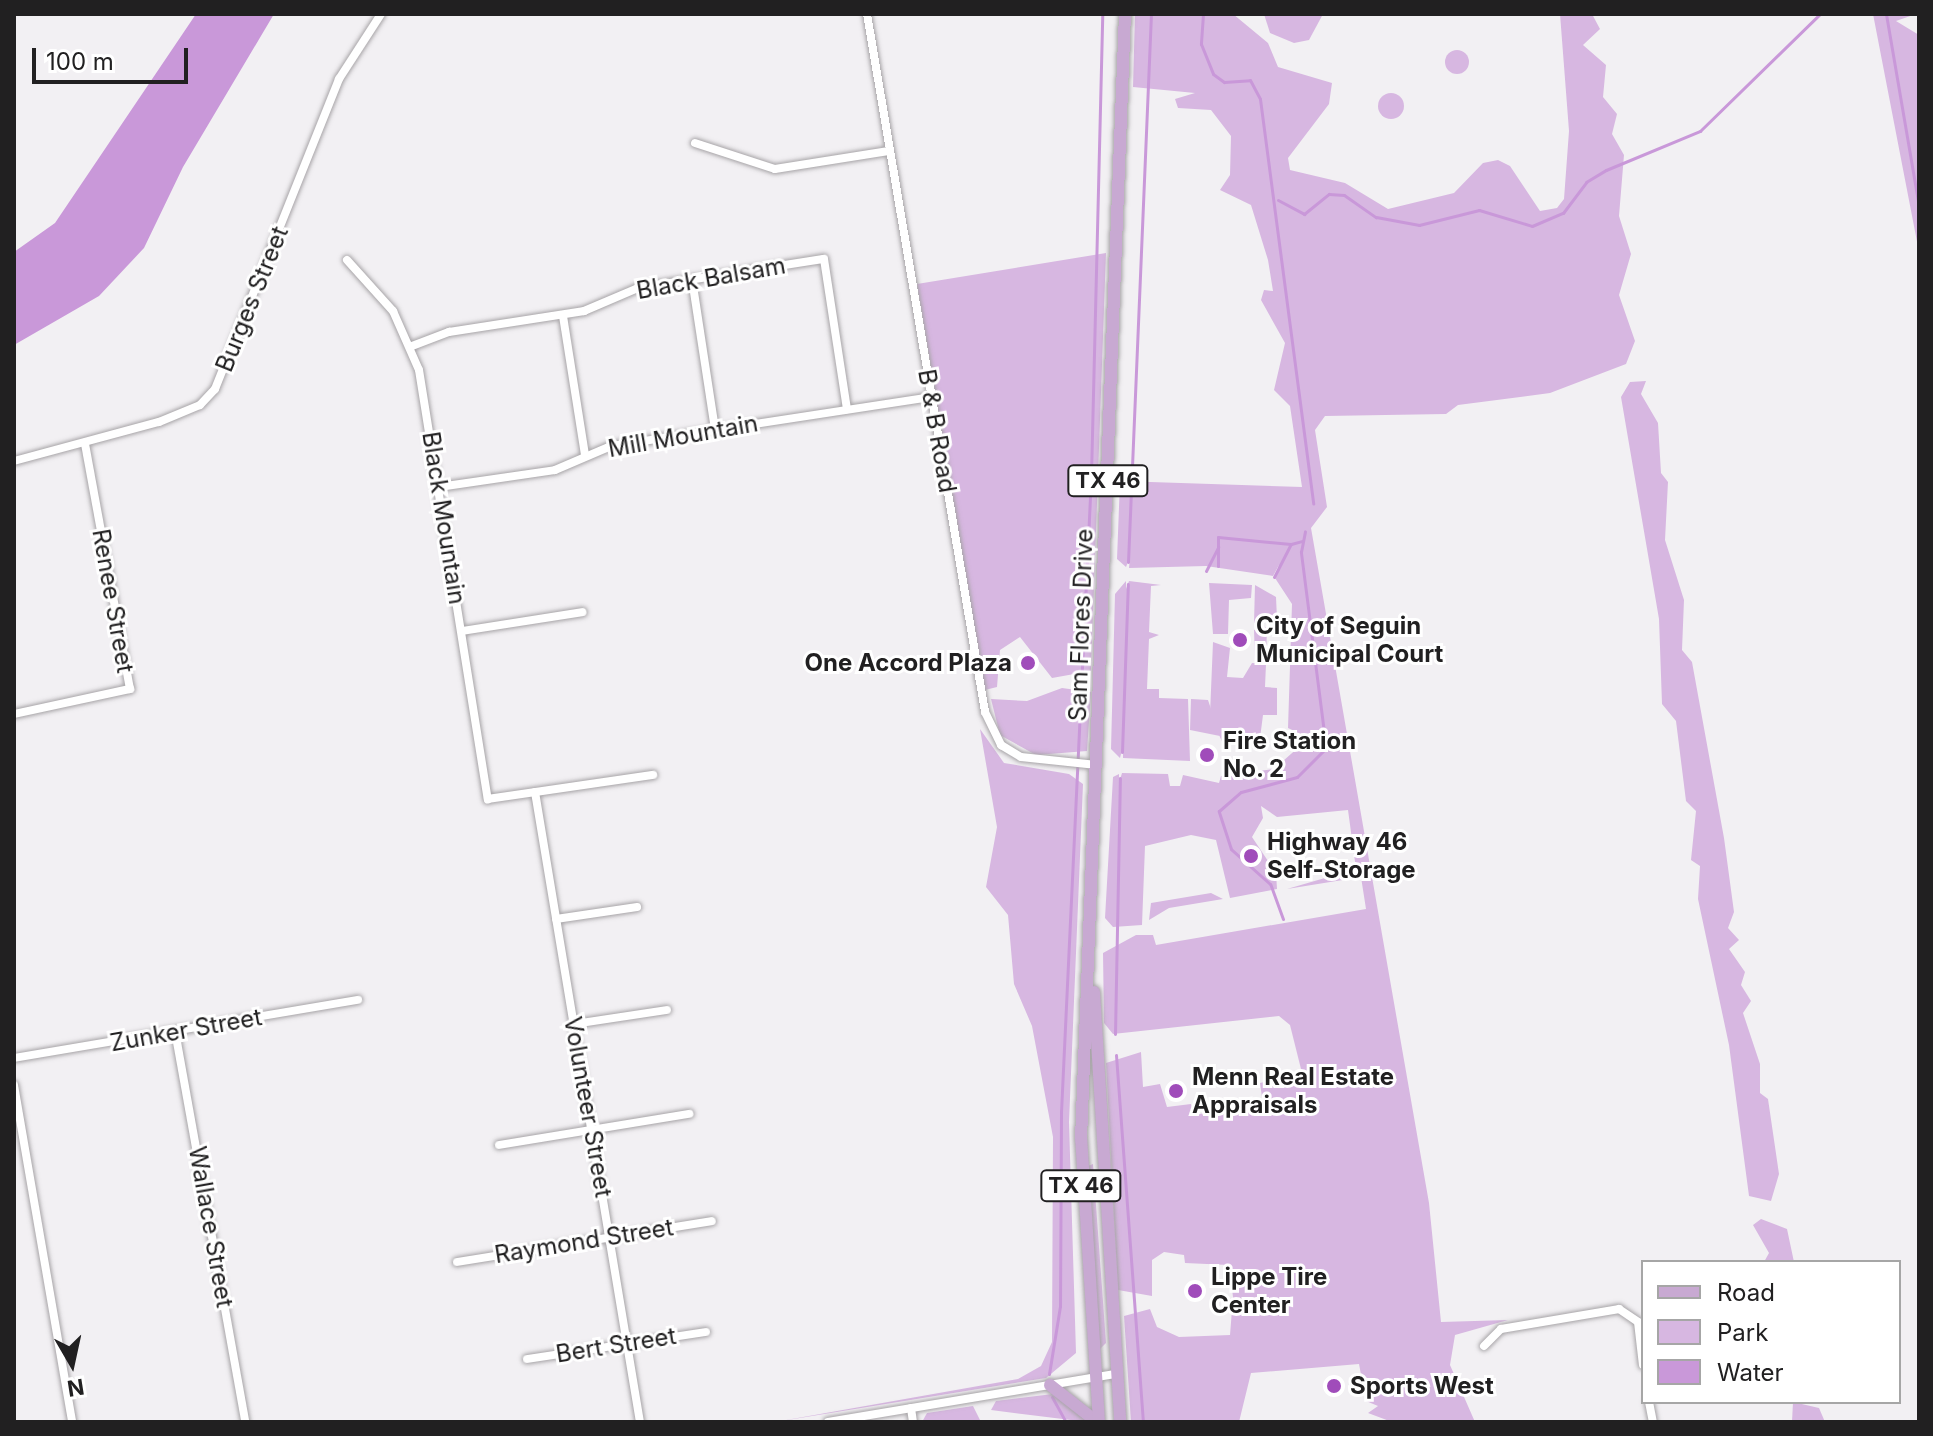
<!DOCTYPE html>
<style>
body{margin:0}
#map{position:relative;width:1933px;height:1436px;overflow:hidden;background:#f2f0f3;font-family:Inter,sans-serif}
div>[style]{position:absolute}
[style*='--x']{left:calc(var(--x)*1px);top:calc(var(--y)*1px);width:calc(var(--w)*1px);rotate:calc(var(--a)*1deg)}
.green>*{inset:0;background:#d7b7e1}
.round{border-radius:50%}
.water>*{inset:0;background:#c998d9}
.stream>*{height:3px;margin:-1.5px;padding:0 1.5px;transform-origin:1.5px;border-radius:1.5px;background:#c998d9}
.roads{filter:drop-shadow(0 0 2px #a7a4a7) drop-shadow(0 0 2px #a7a4a7)}
.street>*{height:8px;margin:-4px;padding:0 4px;transform-origin:4px;border-radius:4px;background:#fff}
.primary>*{height:12px;margin:-6px;padding:0 6px;transform-origin:6px;border-radius:6px;background:#c8a9d2}
.dots>*{width:22px;height:22px;translate:-50% -50%;box-sizing:border-box;border:4px solid #fff;border-radius:50%}
span{translate:-50% -50%;white-space:nowrap;text-align:center;line-height:1.15;-webkit-text-stroke:6px #fff;paint-order:stroke}
.shield-label span{padding:2px 6px;background:#fff;border:2px solid;border-radius:6px;-webkit-text-stroke-width:0}
.shield-label{font-size:22px;color:#212021;font-weight:700}
.street-label{font-size:24px;color:#212021}
.poi-label{font-size:24px;color:#212021;font-weight:700}
.left{translate:0 -50%;text-align:left}
.right{translate:-100% -50%;text-align:right}
.frame{position:absolute;inset:0;border:16px solid #212021;pointer-events:none}
.legend{position:absolute;left:1641px;top:1260px;width:260px;height:144px;box-sizing:border-box;background:#fff;border:2px solid #a6a6a6;margin:0;padding:10px 14px;list-style:none;font-size:24px;color:#212021}
.legend li{display:flex;align-items:center;gap:16px;height:40px}
.legend b{width:40px;border:2px solid #a6a6a6}
.north{position:absolute;left:32px;top:1324px;width:80px;height:80px;-webkit-text-stroke:6px #fff;paint-order:stroke;rotate:171deg;font-size:22px;font-weight:700;line-height:32px;text-align:center;color:#212021}
.north::after{content:'';display:block;margin:auto;width:28px;height:36px;background:#212021;clip-path:polygon(50% 0,100% 100%,50% 72%,0 100%)}
.scale{position:absolute;left:32px;top:48px;width:156px;height:36px;box-sizing:border-box;border:4px solid #212021;border-top:0;padding-left:10px;font-size:24px;line-height:28px;white-space:nowrap;color:#212021;-webkit-text-stroke:6px #fff;paint-order:stroke}
</style>
<div id="map">
<div class="green">
<div style="clip-path:polygon(1135px 14px,1233px 14px,1268px 43px,1278px 67px,1332px 83px,1329px 104px,1288px 158px,1290px 170px,1345px 183px,1388px 209px,1454px 193px,1483px 163px,1498px 160px,1510px 166px,1540px 211px,1557px 208px,1564px 199px,1569px 131px,1560px 14px,1592px 14px,1600px 29px,1583px 45px,1606px 65px,1603px 97px,1617px 114px,1612px 134px,1624px 155px,1619px 216px,1631px 254px,1619px 295px,1635px 341px,1626px 364px,1550px 393px,1458px 405px,1446px 414px,1325px 416px,1315px 430px,1327px 507px,1311px 528px,1429px 1203px,1441px 1322px,1508px 1320px,1455px 1335px,1450px 1365px,1475px 1422px,1392px 1422px,1368px 1413px,1378px 1406px,1366px 1401px,1359px 1364px,1251px 1373px,1239px 1422px,1131px 1422px,1124px 1316px,1150px 1309px,1157px 1327px,1179px 1337px,1230px 1335px,1233px 1297px,1229px 1265px,1185px 1263px,1184px 1255px,1164px 1252px,1152px 1260px,1152px 1296px,1118px 1290px,1106px 1063px,1141px 1052px,1143px 1087px,1160px 1084px,1167px 1107px,1191px 1104px,1193px 1115px,1263px 1104px,1260px 1083px,1302px 1073px,1290px 1025px,1279px 1016px,1113px 1034px,1104px 1023px,1103px 953px,1136px 935px,1153px 935px,1156px 945px,1366px 909px,1361px 877px,1287px 889px,1356px 869px,1348px 810px,1277px 817px,1261px 806px,1263px 818px,1252px 837px,1276px 873px,1277px 889px,1230px 898px,1216px 840px,1191px 835px,1145px 846px,1142px 925px,1113px 927px,1105px 918px,1113px 777px,1119px 774px,1119px 783px,1122px 773px,1168px 774px,1170px 786px,1180px 786px,1183px 775px,1219px 783px,1221px 776px,1274px 769px,1309px 738px,1288px 728px,1292px 604px,1275px 578px,1279px 565px,1273px 576px,1206px 566px,1129px 568px,1130px 557px,1126px 567px,1117px 559px,1120px 481px,1302px 487px,1290px 406px,1274px 390px,1285px 343px,1261px 300px,1264px 290px,1273px 291px,1268px 260px,1251px 205px,1220px 190px,1230px 175px,1231px 136px,1211px 110px,1178px 108px,1175px 99px,1195px 93px,1133px 87px)"></div>
<div style="clip-path:polygon(1264px 14px,1323px 14px,1309px 40px,1294px 43px,1270px 33px)"></div>
<div style="clip-path:polygon(1873px 14px,1916px 14px,1896px 21px,1919px 35px,1919px 252px)"></div>
<div class="round" style="left:1445px;top:50px;width:24px;height:24px"></div>
<div class="round" style="left:1378px;top:93px;width:26px;height:26px"></div>
<div style="clip-path:polygon(1106px 253px,1091px 671px,1052px 678px,1020px 637px,1000px 650px,997px 687px,985px 690px,917px 284px)"></div>
<div style="clip-path:polygon(1646px 381px,1641px 394px,1658px 423px,1661px 473px,1668px 482px,1665px 540px,1684px 600px,1682px 650px,1692px 662px,1724px 838px,1734px 912px,1728px 928px,1739px 940px,1729px 949px,1745px 972px,1741px 985px,1751px 1001px,1743px 1013px,1760px 1064px,1760px 1093px,1768px 1099px,1779px 1174px,1771px 1201px,1749px 1196px,1729px 1045px,1698px 899px,1700px 866px,1691px 860px,1696px 811px,1686px 801px,1676px 721px,1662px 704px,1659px 619px,1621px 397px,1630px 382px)"></div>
<div style="clip-path:polygon(1126px 581px,1126px 589px,1129px 581px,1161px 585px,1151px 586px,1149px 632px,1159px 635px,1149px 639px,1147px 689px,1159px 689px,1159px 698px,1188px 699px,1190px 761px,1123px 758px,1123px 746px,1120px 758px,1111px 749px,1115px 594px)"></div>
<div style="clip-path:polygon(1209px 583px,1252px 585px,1251px 598px,1229px 600px,1228px 634px,1213px 634px)"></div>
<div style="clip-path:polygon(1255px 585px,1276px 597px,1277px 619px,1254px 623px)"></div>
<div style="clip-path:polygon(1267px 627px,1266px 661px,1255px 661px,1254px 630px)"></div>
<div style="clip-path:polygon(1213px 642px,1230px 648px,1227px 677px,1243px 678px,1252px 663px,1266px 664px,1265px 687px,1277px 688px,1277px 715px,1263px 715px,1259px 746px,1223px 744px,1210px 714px)"></div>
<div style="clip-path:polygon(1062px 688px,1091px 692px,1087px 751px,1036px 755px,1000px 735px,991px 699px,1027px 701px)"></div>
<div style="clip-path:polygon(1191px 699px,1208px 700px,1220px 736px,1190px 730px)"></div>
<div style="clip-path:polygon(980px 729px,1004px 763px,1069px 774px,1083px 784px,1069px 1122px,1076px 1353px,1046px 1378px,775px 1422px,1018px 1379px,1041px 1366px,1052px 1342px,1053px 1137px,1032px 1026px,1014px 984px,1008px 915px,986px 887px,997px 827px)"></div>
<div style="clip-path:polygon(1211px 893px,1223px 899px,1169px 908px,1149px 920px,1151px 903px)"></div>
<div style="clip-path:polygon(1093px 1164px,1106px 1343px,1100px 1349px,1088px 1166px)"></div>
<div style="clip-path:polygon(1761px 1219px,1787px 1229px,1794px 1262px,1764px 1262px,1769px 1253px,1753px 1225px)"></div>
<div style="clip-path:polygon(1053px 1394px,1070px 1400px,1087px 1422px,991px 1410px,996px 1401px)"></div>
<div style="clip-path:polygon(1793px 1402px,1819px 1408px,1825px 1422px,1792px 1422px)"></div>
<div style="clip-path:polygon(973px 1406px,981px 1422px,922px 1422px,927px 1413px)"></div>
</div>
<div class="water">
<div style="clip-path:polygon(196px 14px,274px 14px,183px 167px,144px 248px,99px 296px,14px 345px,14px 252px,55px 223px)"></div>
</div>
<div class="stream">
<div style="--x:1203;--y:14;--w:30;--a:94"></div>
<div style="--x:1201;--y:44;--w:32;--a:68"></div>
<div style="--x:1213;--y:74;--w:14;--a:36"></div>
<div style="--x:1224;--y:82;--w:26;--a:-4"></div>
<div style="--x:1250;--y:80;--w:21;--a:62"></div>
<div style="--x:1260;--y:99;--w:408;--a:82.5"></div>
<div style="--x:1886;--y:14;--w:197;--a:80.3"></div>
<div style="--x:1278;--y:200;--w:30;--a:28"></div>
<div style="--x:1304;--y:214;--w:32;--a:-39"></div>
<div style="--x:1329;--y:194;--w:15;--a:4"></div>
<div style="--x:1344;--y:195;--w:39;--a:35"></div>
<div style="--x:1376;--y:217;--w:44;--a:10.5"></div>
<div style="--x:1419;--y:225;--w:62;--a:-14"></div>
<div style="--x:1479;--y:210;--w:55;--a:16.8"></div>
<div style="--x:1532;--y:226;--w:34;--a:-23"></div>
<div style="--x:1563;--y:213;--w:39;--a:-53"></div>
<div style="--x:1586;--y:182;--w:23;--a:-31"></div>
<div style="--x:1606;--y:170;--w:102;--a:-22.5"></div>
<div style="--x:1700;--y:131;--w:168;--a:-44.3"></div>
<div style="--x:1128;--y:562;--w:548;--a:-87.6"></div>
<div style="--x:1218;--y:566;--w:29;--a:-90"></div>
<div style="--x:1218;--y:537;--w:73;--a:5.5"></div>
<div style="--x:1206;--y:571;--w:27;--a:-63"></div>
<div style="--x:1274;--y:577;--w:37;--a:-63"></div>
<div style="--x:1291;--y:544;--w:11;--a:-15"></div>
<div style="--x:1122;--y:752;--w:168;--a:-88"></div>
<div style="--x:1283;--y:919;--w:37;--a:-110"></div>
<div style="--x:1270;--y:884;--w:52;--a:-138.1"></div>
<div style="--x:1231;--y:849;--w:40;--a:-108"></div>
<div style="--x:1219;--y:811;--w:29;--a:-41"></div>
<div style="--x:1241;--y:792;--w:58;--a:-15"></div>
<div style="--x:1297;--y:777;--w:41;--a:-45"></div>
<div style="--x:1326;--y:748;--w:198;--a:-97.3"></div>
<div style="--x:1301;--y:552;--w:21;--a:-79"></div>
<div style="--x:1115;--y:1034;--w:256;--a:-88.9"></div>
<div style="--x:1116;--y:1055;--w:368;--a:85.8"></div>
<div style="--x:1049;--y:1374;--w:69;--a:-80.8"></div>
<div style="--x:1060;--y:1306;--w:194;--a:-89.7"></div>
<div style="--x:1061;--y:1112;--w:637;--a:-87.3"></div>
<div style="--x:1091;--y:476;--w:462;--a:-88.6"></div>
<div style="--x:1052;--y:1397;--w:29;--a:61"></div>
</div>
<div class="roads">
<div class="street">
<div style="--x:867;--y:14;--w:708;--a:80.4"></div>
<div style="--x:985;--y:712;--w:37;--a:64"></div>
<div style="--x:1001;--y:745;--w:23;--a:31"></div>
<div style="--x:1021;--y:757;--w:76;--a:6"></div>
<div style="--x:695;--y:143;--w:84;--a:18"></div>
<div style="--x:775;--y:169;--w:115;--a:-9"></div>
<div style="--x:347;--y:260;--w:69;--a:48"></div>
<div style="--x:393;--y:311;--w:64;--a:66.2"></div>
<div style="--x:419;--y:370;--w:435;--a:80.9"></div>
<div style="--x:488;--y:799;--w:167;--a:-8.3"></div>
<div style="--x:692;--y:279;--w:153;--a:81.3"></div>
<div style="--x:563;--y:316;--w:141;--a:81"></div>
<div style="--x:412;--y:346;--w:40;--a:-21"></div>
<div style="--x:449;--y:332;--w:137;--a:-8.8"></div>
<div style="--x:584;--y:311;--w:59;--a:-23.1"></div>
<div style="--x:638;--y:288;--w:188;--a:-8.9"></div>
<div style="--x:824;--y:259;--w:152;--a:81.3"></div>
<div style="--x:14;--y:461;--w:150;--a:-15.1"></div>
<div style="--x:159;--y:422;--w:44;--a:-22.5"></div>
<div style="--x:200;--y:405;--w:22;--a:-47"></div>
<div style="--x:215;--y:389;--w:334;--a:-68.2"></div>
<div style="--x:339;--y:79;--w:77;--a:-57.1"></div>
<div style="--x:439;--y:487;--w:117;--a:-8.3"></div>
<div style="--x:555;--y:470;--w:61;--a:-23.2"></div>
<div style="--x:611;--y:446;--w:324;--a:-8.7"></div>
<div style="--x:462;--y:631;--w:122;--a:-8.9"></div>
<div style="--x:14;--y:714;--w:119;--a:-12.2"></div>
<div style="--x:130;--y:689;--w:250;--a:-100.4"></div>
<div style="--x:535;--y:792;--w:639;--a:80.54"></div>
<div style="--x:556;--y:919;--w:82;--a:-8.4"></div>
<div style="--x:574;--y:1024;--w:94;--a:-8.6"></div>
<div style="--x:175;--y:1031;--w:397;--a:79.8"></div>
<div style="--x:14;--y:1058;--w:349;--a:-9.6"></div>
<div style="--x:14;--y:1085;--w:342;--a:80.2"></div>
<div style="--x:499;--y:1145;--w:193;--a:-9.3"></div>
<div style="--x:457;--y:1262;--w:258;--a:-9.1"></div>
<div style="--x:1484;--y:1346;--w:24;--a:-45"></div>
<div style="--x:1501;--y:1329;--w:120;--a:-9.6"></div>
<div style="--x:1619;--y:1309;--w:23;--a:34"></div>
<div style="--x:1638;--y:1322;--w:43;--a:83.4"></div>
<div style="--x:527;--y:1359;--w:181;--a:-8.6"></div>
<div style="--x:1649;--y:1402;--w:20;--a:79"></div>
<div style="--x:911;--y:1408;--w:14;--a:82"></div>
<div style="--x:828;--y:1422;--w:291;--a:-9.5"></div>
</div>
<div class="primary">
<div style="--x:1094;--y:992;--w:431;--a:86.5"></div>
<div style="--x:1050;--y:1385;--w:60;--a:38.2"></div>
<div style="--x:1099;--y:1422;--w:284;--a:-93.6"></div>
<div style="--x:1081;--y:1139;--w:1126;--a:-87.76"></div>
</div>
</div>
<div class="dots">
<div style="left:1240px;top:640px;background:#a04cba"></div>
<div style="left:1028px;top:663px;background:#a04cba"></div>
<div style="left:1207px;top:755px;background:#a04cba"></div>
<div style="left:1251px;top:856px;background:#a04cba"></div>
<div style="left:1176px;top:1091px;background:#a04cba"></div>
<div style="left:1195px;top:1291px;background:#a04cba"></div>
<div style="left:1334px;top:1386px;background:#a04cba"></div>
</div>
<div class="shield-label">
<span style="left:1108px;top:481px">TX 46</span>
<span style="left:1081px;top:1186px">TX 46</span>
</div>
<div class="street-label">
<span style="left:711px;top:278px;rotate:-10deg">Black Balsam</span>
<span style="left:252px;top:299px;rotate:-68deg">Burges Street</span>
<span style="left:937px;top:431px;rotate:80deg">B &amp; B Road</span>
<span style="left:683px;top:436px;rotate:-10deg">Mill Mountain</span>
<span style="left:444px;top:518px;rotate:81deg">Black Mountain</span>
<span style="left:113px;top:601px;rotate:80deg">Renee Street</span>
<span style="left:1081px;top:625px;rotate:-88deg">Sam Flores Drive</span>
<span style="left:186px;top:1030px;rotate:-10deg">Zunker Street</span>
<span style="left:588px;top:1107px;rotate:80deg">Volunteer Street</span>
<span style="left:211px;top:1227px;rotate:80deg">Wallace Street</span>
<span style="left:584px;top:1241px;rotate:-9deg">Raymond Street</span>
<span style="left:616px;top:1345px;rotate:-9deg">Bert Street</span>
</div>
<div class="poi-label">
<span class="left" style="left:1256px;top:640px">City of Seguin<br>Municipal Court</span>
<span class="right" style="left:1012px;top:663px">One Accord Plaza</span>
<span class="left" style="left:1223px;top:755px">Fire Station<br>No. 2</span>
<span class="left" style="left:1267px;top:856px">Highway 46<br>Self-Storage</span>
<span class="left" style="left:1192px;top:1091px">Menn Real Estate<br>Appraisals</span>
<span class="left" style="left:1211px;top:1291px">Lippe Tire<br>Center</span>
<span class="left" style="left:1350px;top:1386px">Sports West</span>
</div>
<div class="frame"></div>
<ul class="legend">
<li><b style="height:10px;background:#c8a9d2"></b>Road</li>
<li><b style="height:22px;background:#d7b7e1"></b>Park</li>
<li><b style="height:22px;background:#c998d9"></b>Water</li>
</ul>
<div class="north">N</div>
<div class="scale">100 m</div>
</div>
